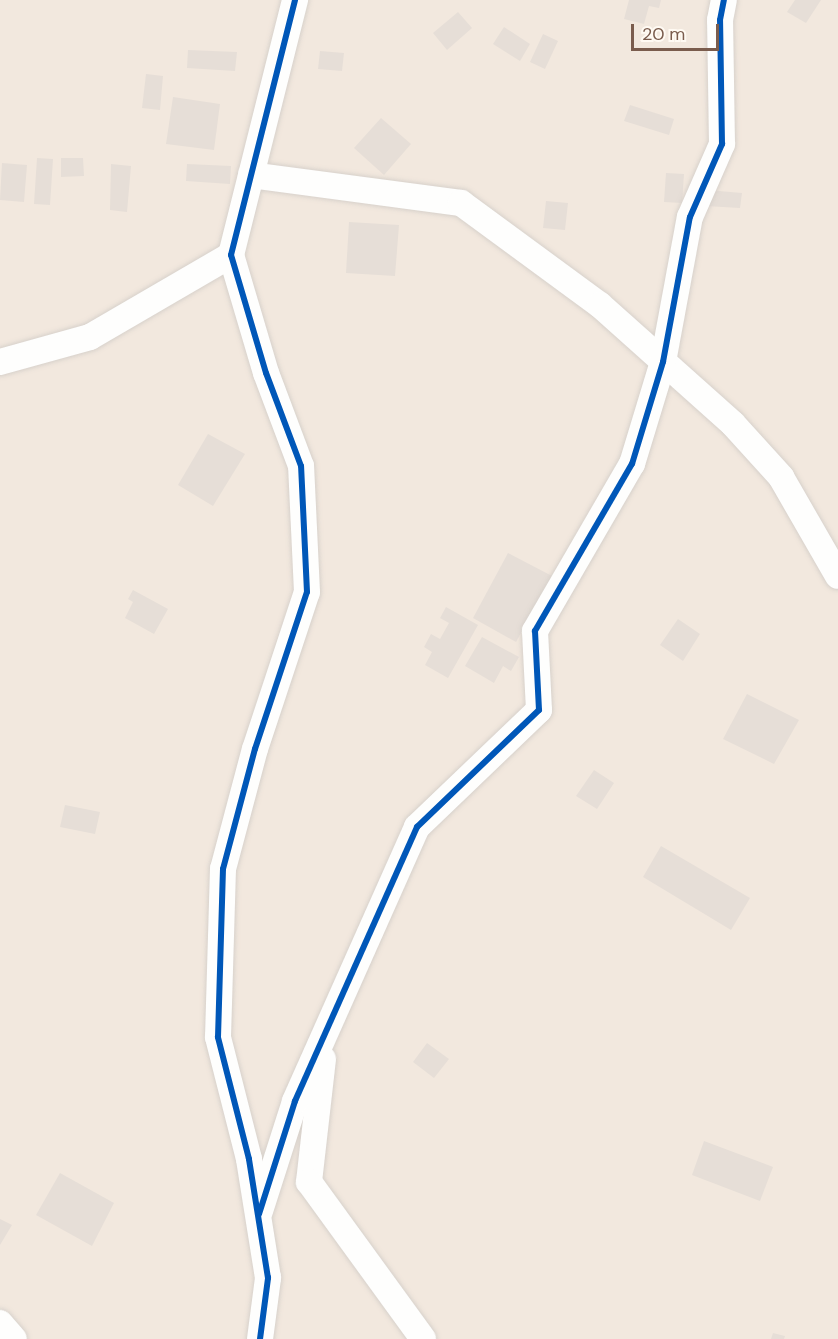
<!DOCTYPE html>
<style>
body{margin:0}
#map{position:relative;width:838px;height:1339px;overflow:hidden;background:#f9f5f0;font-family:"DM Sans",sans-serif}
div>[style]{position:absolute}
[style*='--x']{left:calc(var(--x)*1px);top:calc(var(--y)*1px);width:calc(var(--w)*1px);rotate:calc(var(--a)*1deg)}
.residential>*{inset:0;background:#f2e8de}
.building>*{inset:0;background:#e6ded7}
.roads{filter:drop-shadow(0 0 2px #d7d1cb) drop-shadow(0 0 2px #d7d1cb)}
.street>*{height:26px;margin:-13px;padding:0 13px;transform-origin:13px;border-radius:13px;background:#fefefd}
.cycleway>*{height:6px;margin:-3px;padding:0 3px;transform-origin:3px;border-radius:3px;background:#0057b8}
span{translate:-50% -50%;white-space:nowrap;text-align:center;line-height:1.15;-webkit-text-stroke:4.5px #fffaf3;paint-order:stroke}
.scale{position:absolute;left:631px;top:24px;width:88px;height:27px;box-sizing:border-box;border:3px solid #7a5c4d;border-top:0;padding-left:8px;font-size:18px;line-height:21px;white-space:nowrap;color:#7a5c4d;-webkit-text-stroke:4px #fffaf3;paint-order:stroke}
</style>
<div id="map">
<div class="residential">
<div style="clip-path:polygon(0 0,838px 0,838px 1339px,0 1339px)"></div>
</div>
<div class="building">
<div style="clip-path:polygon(629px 0,661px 0,659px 8px,649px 6px,644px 24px,624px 19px)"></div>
<div style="clip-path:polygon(795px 0,821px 0,806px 23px,787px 12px)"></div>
<div style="clip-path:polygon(458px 12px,472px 28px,447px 50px,433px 33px)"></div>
<div style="clip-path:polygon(504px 27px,530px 44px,520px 61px,493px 44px)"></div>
<div style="clip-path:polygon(543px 34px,558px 41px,545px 69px,530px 62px)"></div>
<div style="clip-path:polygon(188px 50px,237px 52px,235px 71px,187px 68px)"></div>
<div style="clip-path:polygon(320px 51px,344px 53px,342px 71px,318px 69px)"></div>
<div style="clip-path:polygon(146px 74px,163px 76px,160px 110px,142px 108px)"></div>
<div style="clip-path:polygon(173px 97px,220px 104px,214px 150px,166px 144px)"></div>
<div style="clip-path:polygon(630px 105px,674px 119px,669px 135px,624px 121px)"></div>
<div style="clip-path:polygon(381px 118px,411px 144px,384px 175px,354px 148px)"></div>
<div style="clip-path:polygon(37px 158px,53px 159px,50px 205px,34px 204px)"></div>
<div style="clip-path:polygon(61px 158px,83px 158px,84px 176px,61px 177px)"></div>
<div style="clip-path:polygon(2px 163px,27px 165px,24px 202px,0 200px)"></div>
<div style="clip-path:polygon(111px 164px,131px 166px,127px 212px,110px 210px)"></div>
<div style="clip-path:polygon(187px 164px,231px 166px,230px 184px,186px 181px)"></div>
<div style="clip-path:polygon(666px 173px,684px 174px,682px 203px,664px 202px)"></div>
<div style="clip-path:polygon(707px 190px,742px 193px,740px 208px,706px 206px)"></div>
<div style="clip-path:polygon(546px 201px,568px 203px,565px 230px,543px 228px)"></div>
<div style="clip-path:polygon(349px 222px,399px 225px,395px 276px,346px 273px)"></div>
<div style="clip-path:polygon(208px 434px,245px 454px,213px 506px,178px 485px)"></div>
<div style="clip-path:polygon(508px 553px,552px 576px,516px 642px,473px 618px)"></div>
<div style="clip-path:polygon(133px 590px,168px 609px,154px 634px,125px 618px,133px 602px,128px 599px)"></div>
<div style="clip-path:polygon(446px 607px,478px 625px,448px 678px,425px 665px,432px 652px,424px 647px,431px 634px,440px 639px,449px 623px,440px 618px)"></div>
<div style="clip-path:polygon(678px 619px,700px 634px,683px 661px,660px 645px)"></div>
<div style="clip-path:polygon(482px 637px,519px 657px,511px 671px,503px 666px,494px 683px,465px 666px)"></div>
<div style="clip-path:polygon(747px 694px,799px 720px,774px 764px,723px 739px)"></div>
<div style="clip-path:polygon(594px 770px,614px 783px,597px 809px,576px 796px)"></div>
<div style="clip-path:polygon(65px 805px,100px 812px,95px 834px,60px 827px)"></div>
<div style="clip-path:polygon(661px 846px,750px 898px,731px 930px,643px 877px)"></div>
<div style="clip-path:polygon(427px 1043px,449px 1059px,434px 1078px,413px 1062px)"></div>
<div style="clip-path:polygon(704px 1141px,773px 1167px,760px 1201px,692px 1175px)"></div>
<div style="clip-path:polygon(60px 1173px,114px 1203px,92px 1246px,36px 1215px)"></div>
<div style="clip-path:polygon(0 1219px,12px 1225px,0 1245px)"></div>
<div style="clip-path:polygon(773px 1333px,785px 1336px,784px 1339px,771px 1339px)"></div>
</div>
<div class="roads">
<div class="street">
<div style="--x:251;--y:175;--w:212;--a:7.6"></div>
<div style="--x:461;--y:203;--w:172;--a:36.3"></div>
<div style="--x:600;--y:305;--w:178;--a:41.8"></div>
<div style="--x:733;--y:424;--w:72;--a:47.8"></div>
<div style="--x:781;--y:477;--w:114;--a:60.1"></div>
<div style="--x:0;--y:362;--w:93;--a:-15.5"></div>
<div style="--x:90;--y:337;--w:163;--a:-30.2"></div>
<div style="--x:323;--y:1059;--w:124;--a:96.5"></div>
<div style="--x:309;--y:1182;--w:194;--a:54"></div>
<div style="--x:260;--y:1211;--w:115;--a:-72.3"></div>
<div style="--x:295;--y:1101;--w:300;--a:-66"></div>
<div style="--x:417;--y:827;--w:169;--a:-43.8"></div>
<div style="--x:539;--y:710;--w:79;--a:-92.9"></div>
<div style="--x:535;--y:631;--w:193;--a:-59.9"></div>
<div style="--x:632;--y:464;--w:107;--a:-73.1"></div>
<div style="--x:663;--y:362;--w:147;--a:-79.5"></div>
<div style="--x:690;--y:217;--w:80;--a:-66.3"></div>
<div style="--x:722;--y:144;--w:124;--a:-90.9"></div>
<div style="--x:720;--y:20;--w:20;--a:-79"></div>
<div style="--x:0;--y:1323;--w:21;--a:49"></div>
<div style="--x:260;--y:1339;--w:62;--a:-82.5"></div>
<div style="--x:268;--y:1278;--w:121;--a:-99.1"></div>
<div style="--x:249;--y:1159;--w:126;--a:-104.3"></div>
<div style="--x:218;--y:1037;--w:168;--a:-88.3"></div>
<div style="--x:223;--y:869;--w:124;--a:-75.1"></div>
<div style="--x:255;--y:749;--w:165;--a:-71.7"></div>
<div style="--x:307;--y:592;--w:126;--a:-92.7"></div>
<div style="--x:301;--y:466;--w:99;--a:-110.6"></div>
<div style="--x:266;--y:373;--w:123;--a:-106.5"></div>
<div style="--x:231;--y:255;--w:263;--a:-75.9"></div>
</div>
</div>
<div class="cycleway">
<div style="--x:259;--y:1214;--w:119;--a:-72.3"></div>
<div style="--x:295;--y:1101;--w:300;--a:-66"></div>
<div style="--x:417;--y:827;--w:169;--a:-43.8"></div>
<div style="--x:539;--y:710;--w:79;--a:-92.9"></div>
<div style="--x:535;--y:631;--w:193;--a:-59.9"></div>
<div style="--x:632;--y:464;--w:107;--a:-73.1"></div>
<div style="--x:663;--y:362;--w:147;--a:-79.5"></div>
<div style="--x:690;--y:217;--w:80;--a:-66.3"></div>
<div style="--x:722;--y:144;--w:124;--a:-90.9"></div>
<div style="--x:720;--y:20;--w:20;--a:-79"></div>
<div style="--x:260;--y:1339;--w:62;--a:-82.5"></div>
<div style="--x:268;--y:1278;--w:121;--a:-99.1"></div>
<div style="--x:249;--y:1159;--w:126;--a:-104.3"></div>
<div style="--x:218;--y:1037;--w:168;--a:-88.3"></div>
<div style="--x:223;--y:869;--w:124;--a:-75.1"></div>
<div style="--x:255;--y:749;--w:165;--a:-71.7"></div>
<div style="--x:307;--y:592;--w:126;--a:-92.7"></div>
<div style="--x:301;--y:466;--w:99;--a:-110.6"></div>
<div style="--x:266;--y:373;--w:123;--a:-106.5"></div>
<div style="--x:231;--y:255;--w:263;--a:-75.9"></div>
</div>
<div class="scale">20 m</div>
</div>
